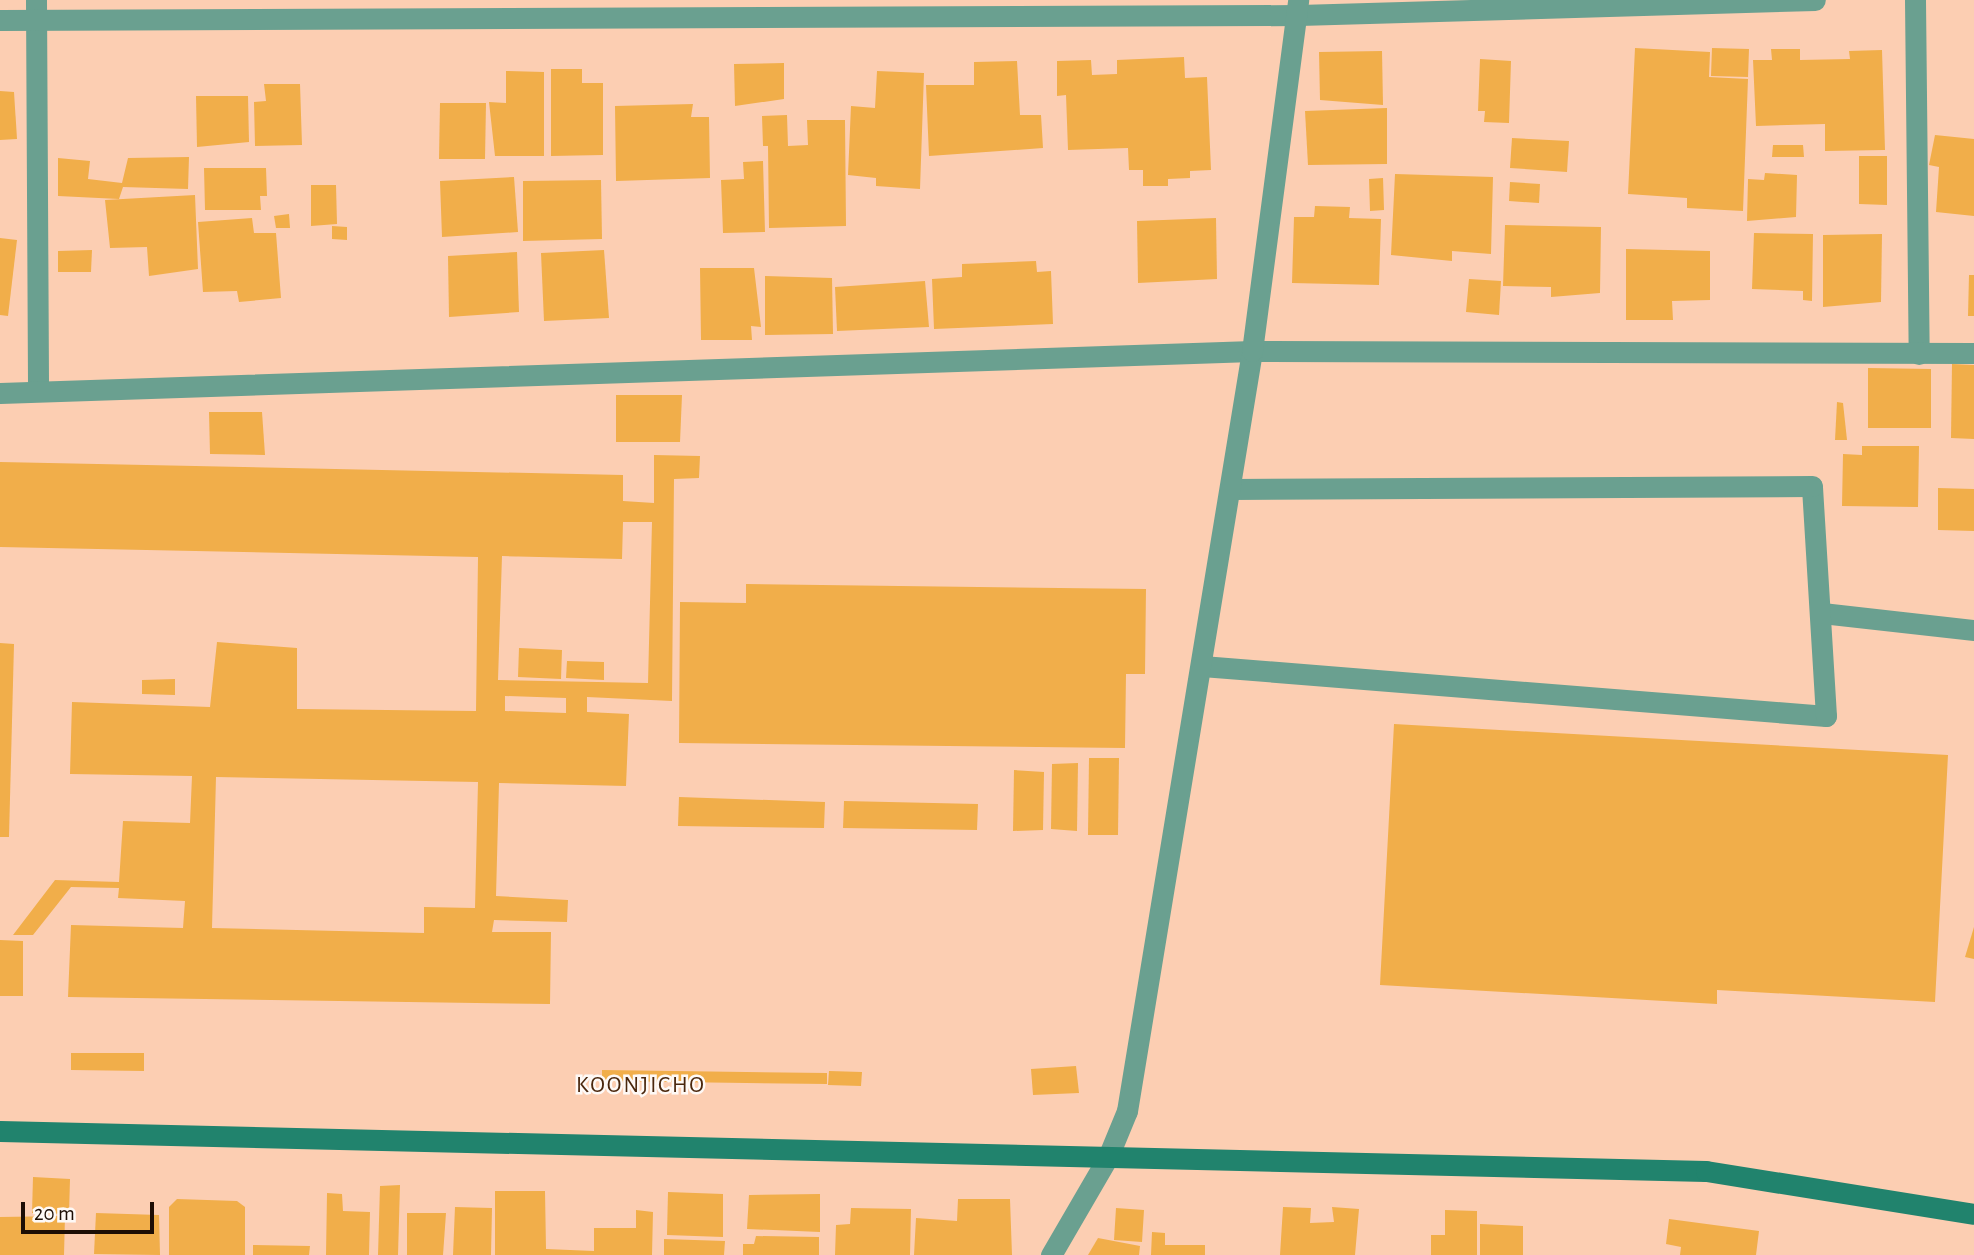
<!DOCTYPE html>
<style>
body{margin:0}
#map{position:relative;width:1974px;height:1255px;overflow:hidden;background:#fcceb2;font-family:"Alegreya Sans",sans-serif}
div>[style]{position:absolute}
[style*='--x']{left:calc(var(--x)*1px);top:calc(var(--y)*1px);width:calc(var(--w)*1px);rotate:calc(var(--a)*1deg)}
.building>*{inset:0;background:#f1ae4a}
.street>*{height:21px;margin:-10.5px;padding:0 10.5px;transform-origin:10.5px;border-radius:10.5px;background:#6aa090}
.secondary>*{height:21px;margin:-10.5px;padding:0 10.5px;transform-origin:10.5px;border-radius:10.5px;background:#21836d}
span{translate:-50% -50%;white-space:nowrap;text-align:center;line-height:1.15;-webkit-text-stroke:5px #fef9f6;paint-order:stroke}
.quarter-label{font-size:23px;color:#4a270d;letter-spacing:2px}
.scale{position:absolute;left:21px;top:1202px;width:133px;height:32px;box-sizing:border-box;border:4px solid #1d0e05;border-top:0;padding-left:9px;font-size:21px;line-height:24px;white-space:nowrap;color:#1d0e05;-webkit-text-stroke:5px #fef9f6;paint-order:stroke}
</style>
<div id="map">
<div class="building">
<div style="clip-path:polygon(1635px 48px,1710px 52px,1709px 77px,1748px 79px,1743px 211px,1687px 208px,1687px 198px,1628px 194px)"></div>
<div style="clip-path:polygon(1712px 48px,1749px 49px,1748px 77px,1711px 76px)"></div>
<div style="clip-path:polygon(1771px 49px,1800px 49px,1800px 60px,1850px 59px,1849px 51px,1882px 50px,1885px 150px,1825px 151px,1825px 124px,1756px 126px,1753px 60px,1772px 60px)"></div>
<div style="clip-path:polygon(1382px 51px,1383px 105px,1320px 100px,1319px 52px)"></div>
<div style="clip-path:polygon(1184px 57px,1185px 78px,1207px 77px,1211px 170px,1190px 171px,1190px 178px,1168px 179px,1168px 186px,1143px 186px,1143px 170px,1129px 170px,1128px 148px,1068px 150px,1066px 95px,1057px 96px,1057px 61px,1091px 60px,1092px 75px,1117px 74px,1117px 60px)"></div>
<div style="clip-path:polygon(1480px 59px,1511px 61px,1509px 123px,1484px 122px,1485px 111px,1478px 111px)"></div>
<div style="clip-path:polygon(1017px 61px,1020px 115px,1041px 115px,1043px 148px,929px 156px,926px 85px,974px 85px,974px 62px)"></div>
<div style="clip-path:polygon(784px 63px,784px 99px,735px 106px,734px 64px)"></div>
<div style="clip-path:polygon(551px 69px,582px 69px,582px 83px,603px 83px,603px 155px,551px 156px)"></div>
<div style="clip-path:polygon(506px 71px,544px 72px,544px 156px,495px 156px,489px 102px,506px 103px)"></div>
<div style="clip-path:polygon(877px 71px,924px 73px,920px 189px,876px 186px,876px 178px,848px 175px,851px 106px,875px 108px)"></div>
<div style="clip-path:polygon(264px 84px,300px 84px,302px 145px,255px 146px,254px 102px,266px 101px)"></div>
<div style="clip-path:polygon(0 91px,14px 92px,17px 139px,0 140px)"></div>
<div style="clip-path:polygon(196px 96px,248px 96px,249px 142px,197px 147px)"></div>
<div style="clip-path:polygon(440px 103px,486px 103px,485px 159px,439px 159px)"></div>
<div style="clip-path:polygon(693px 104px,691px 117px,709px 117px,710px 178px,616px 181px,615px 106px)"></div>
<div style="clip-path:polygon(1387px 108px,1387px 164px,1308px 165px,1305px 111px)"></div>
<div style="clip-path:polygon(787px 115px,788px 146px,808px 145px,807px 120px,845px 120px,846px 226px,769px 228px,768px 146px,763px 146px,762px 116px)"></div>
<div style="clip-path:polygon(1935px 135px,1974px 139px,1974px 216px,1936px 212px,1939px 167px,1929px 165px)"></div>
<div style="clip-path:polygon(1512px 138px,1569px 141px,1567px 172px,1510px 168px)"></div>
<div style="clip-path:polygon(1773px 145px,1803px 145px,1804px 157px,1772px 157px)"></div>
<div style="clip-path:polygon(1859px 156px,1887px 156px,1887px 205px,1859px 204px)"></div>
<div style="clip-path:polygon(189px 157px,188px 189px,123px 187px,119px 199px,58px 196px,58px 158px,90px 161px,88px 179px,122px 183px,128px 158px)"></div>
<div style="clip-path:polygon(763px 161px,765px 232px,723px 233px,721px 180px,744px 179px,743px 162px)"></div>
<div style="clip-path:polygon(204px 168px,266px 168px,267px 196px,260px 196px,261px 210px,205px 210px)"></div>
<div style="clip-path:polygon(1765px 173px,1797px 175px,1796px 217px,1747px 221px,1748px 179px,1764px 180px)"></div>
<div style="clip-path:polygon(1395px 174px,1493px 177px,1491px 254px,1452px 251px,1452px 261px,1391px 255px)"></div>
<div style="clip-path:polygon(514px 177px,518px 232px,442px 237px,440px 181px)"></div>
<div style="clip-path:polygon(1383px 178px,1384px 210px,1370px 211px,1369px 179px)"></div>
<div style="clip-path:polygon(601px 180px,602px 239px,523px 241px,523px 181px)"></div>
<div style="clip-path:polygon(1510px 182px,1540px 184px,1539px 203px,1509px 201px)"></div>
<div style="clip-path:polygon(311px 185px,336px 185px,337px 224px,311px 226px)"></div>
<div style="clip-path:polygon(195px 195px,198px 269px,149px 276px,147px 247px,110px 248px,105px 200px)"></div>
<div style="clip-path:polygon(1315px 206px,1350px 207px,1349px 218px,1381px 219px,1379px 285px,1292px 283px,1294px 217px,1314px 217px)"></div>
<div style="clip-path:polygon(289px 214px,290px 228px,276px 228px,274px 216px)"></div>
<div style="clip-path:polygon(252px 218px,254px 233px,276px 233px,281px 298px,239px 302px,237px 291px,203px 292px,198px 222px)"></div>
<div style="clip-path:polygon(1216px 218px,1217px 279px,1138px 283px,1137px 221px)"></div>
<div style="clip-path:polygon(1505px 225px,1601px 227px,1600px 293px,1551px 297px,1551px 287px,1503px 286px)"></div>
<div style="clip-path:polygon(332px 226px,347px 227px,347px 240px,332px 239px)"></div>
<div style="clip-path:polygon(1754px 233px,1813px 234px,1812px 301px,1803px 300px,1803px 291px,1752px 289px)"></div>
<div style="clip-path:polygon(1882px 234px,1881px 302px,1823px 307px,1823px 235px)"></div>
<div style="clip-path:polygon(0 238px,17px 240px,8px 316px,0 315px)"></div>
<div style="clip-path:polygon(1626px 249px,1710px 251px,1710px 300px,1672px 301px,1673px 320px,1626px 320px)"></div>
<div style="clip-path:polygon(92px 250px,91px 272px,58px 272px,58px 251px)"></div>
<div style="clip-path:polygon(604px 250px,609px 318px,544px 321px,541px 253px)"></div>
<div style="clip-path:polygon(517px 252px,519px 312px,449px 317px,448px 256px)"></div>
<div style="clip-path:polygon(1036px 261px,1037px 272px,1051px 271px,1053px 324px,934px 329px,932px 279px,962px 277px,962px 264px)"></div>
<div style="clip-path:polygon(700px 268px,754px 268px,761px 327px,751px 326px,752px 340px,701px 340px)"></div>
<div style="clip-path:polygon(1969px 275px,1974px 275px,1974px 316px,1968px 316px)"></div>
<div style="clip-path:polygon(765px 276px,832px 278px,833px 334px,765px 335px)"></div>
<div style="clip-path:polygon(1469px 279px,1501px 281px,1499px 315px,1466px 312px)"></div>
<div style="clip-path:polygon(925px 281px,929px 327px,837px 331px,835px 287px)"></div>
<div style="clip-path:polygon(1952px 364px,1974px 365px,1974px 439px,1951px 438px)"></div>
<div style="clip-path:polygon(1868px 368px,1931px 369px,1931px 428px,1868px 428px)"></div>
<div style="clip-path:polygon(616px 395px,682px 395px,680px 442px,616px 442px)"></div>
<div style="clip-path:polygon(1837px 402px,1843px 403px,1847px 440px,1835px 440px)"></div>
<div style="clip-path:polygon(209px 412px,262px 412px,265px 455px,210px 454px)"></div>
<div style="clip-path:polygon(1862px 446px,1919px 446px,1918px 507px,1842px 506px,1843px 454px,1862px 455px)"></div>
<div style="clip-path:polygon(evenodd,654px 455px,700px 456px,699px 478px,674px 479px,672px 701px,587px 697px,587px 712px,629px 714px,626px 786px,499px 783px,496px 896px,568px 900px,567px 922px,494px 920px,492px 932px,551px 932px,550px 1004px,68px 997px,71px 925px,183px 928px,185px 901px,118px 898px,119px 888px,71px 887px,33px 935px,13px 935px,55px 880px,119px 882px,123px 821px,190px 823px,192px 776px,70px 774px,72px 702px,210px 707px,217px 642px,297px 648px,297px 709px,476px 711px,478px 557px,0 547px,0 462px,623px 475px,623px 501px,654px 503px,654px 455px,623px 522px,652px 522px,648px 683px,498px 680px,502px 556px,622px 559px,623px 522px,654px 455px,505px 696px,566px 698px,566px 713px,505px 711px,505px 696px,654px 455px,216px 777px,478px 782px,475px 908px,424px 907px,424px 933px,212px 928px,216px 777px)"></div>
<div style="clip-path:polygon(1938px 488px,1974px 489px,1974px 531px,1938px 530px)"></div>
<div style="clip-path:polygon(746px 584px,1146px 589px,1145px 674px,1126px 674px,1125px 748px,679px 743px,680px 602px,746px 603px)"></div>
<div style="clip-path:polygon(0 643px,14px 644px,9px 837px,0 837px)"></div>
<div style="clip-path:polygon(519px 648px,562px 650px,561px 679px,518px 677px)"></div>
<div style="clip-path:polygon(567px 661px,604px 662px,604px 680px,566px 678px)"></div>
<div style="clip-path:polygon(175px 679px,175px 695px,142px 694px,142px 680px)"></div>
<div style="clip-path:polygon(1394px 724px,1948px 755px,1935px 1002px,1717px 990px,1717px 1004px,1380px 985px)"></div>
<div style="clip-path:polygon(1089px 758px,1119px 758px,1118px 835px,1088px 835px)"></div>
<div style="clip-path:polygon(1078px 763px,1077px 831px,1051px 829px,1052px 764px)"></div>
<div style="clip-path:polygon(1014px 770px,1044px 772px,1043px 830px,1013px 831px)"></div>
<div style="clip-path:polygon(679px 797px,825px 802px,824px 828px,678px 826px)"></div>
<div style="clip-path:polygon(844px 801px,978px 804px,977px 830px,843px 828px)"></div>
<div style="clip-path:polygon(1974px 927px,1974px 959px,1965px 957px)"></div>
<div style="clip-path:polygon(0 940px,23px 941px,23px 996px,0 996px)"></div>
<div style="clip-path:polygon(71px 1053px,144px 1053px,144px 1071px,71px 1070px)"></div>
<div style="clip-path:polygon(1076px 1066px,1079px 1093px,1033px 1095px,1031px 1069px)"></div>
<div style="clip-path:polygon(602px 1070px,827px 1073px,827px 1084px,602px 1081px)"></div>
<div style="clip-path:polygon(829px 1071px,862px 1072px,861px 1086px,828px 1085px)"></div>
<div style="clip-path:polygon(33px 1177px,70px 1179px,69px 1214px,32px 1213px)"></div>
<div style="clip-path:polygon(400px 1185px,398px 1255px,378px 1255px,380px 1186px)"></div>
<div style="clip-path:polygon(495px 1191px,545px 1191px,546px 1249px,594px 1251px,594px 1228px,636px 1228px,636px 1210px,653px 1212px,652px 1255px,495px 1255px)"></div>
<div style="clip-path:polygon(668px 1192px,723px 1194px,723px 1237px,667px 1235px)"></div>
<div style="clip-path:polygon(327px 1193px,342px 1194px,343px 1211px,370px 1212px,369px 1255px,326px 1255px)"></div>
<div style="clip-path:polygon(820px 1194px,820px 1232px,747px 1229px,749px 1195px)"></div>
<div style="clip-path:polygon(177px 1199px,237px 1201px,245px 1207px,245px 1255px,169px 1255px,169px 1207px)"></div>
<div style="clip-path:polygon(958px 1199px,1010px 1199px,1012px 1255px,914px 1255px,916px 1218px,957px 1221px)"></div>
<div style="clip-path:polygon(455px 1207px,492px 1208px,491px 1255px,453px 1255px)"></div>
<div style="clip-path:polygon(1283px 1207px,1311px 1208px,1310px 1223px,1334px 1222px,1332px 1207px,1359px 1209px,1355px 1255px,1280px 1255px)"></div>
<div style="clip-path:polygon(851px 1208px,911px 1209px,910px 1255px,835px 1255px,836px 1225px,850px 1224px)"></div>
<div style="clip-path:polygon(1116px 1208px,1144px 1210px,1142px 1242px,1114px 1240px)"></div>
<div style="clip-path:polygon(1445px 1210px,1477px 1211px,1477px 1255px,1431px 1255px,1431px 1235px,1445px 1235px)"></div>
<div style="clip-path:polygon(96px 1213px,159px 1215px,160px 1255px,94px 1254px)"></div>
<div style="clip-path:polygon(407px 1213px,446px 1213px,443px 1255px,407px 1255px)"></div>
<div style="clip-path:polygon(65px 1216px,64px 1255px,0 1255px,0 1217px)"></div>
<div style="clip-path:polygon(1669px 1219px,1759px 1231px,1756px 1255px,1680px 1255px,1681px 1247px,1666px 1244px)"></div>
<div style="clip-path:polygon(1480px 1224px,1523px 1226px,1523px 1255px,1480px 1255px)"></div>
<div style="clip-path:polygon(1152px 1232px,1165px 1233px,1165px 1245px,1205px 1245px,1205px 1255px,1151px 1255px)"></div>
<div style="clip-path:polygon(756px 1236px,819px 1237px,819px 1255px,743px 1255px,743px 1244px,754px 1244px)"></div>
<div style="clip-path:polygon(1098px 1238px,1140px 1246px,1139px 1255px,1088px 1255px)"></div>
<div style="clip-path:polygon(664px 1239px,725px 1241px,724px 1255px,664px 1255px)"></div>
<div style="clip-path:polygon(253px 1245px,310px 1246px,309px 1255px,253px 1255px)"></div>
</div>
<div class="street">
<div style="--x:36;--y:0;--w:391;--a:89.7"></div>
<div style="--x:1915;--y:0;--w:354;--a:89.4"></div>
<div style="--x:0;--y:20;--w:1299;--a:-0.22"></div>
<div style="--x:1299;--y:15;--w:516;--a:-1.67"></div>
<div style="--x:0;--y:393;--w:1253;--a:-1.92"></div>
<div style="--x:1252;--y:351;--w:722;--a:0.16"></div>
<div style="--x:1822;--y:613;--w:153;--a:6.4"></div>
<div style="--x:1202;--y:666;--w:626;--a:4.58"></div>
<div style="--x:1826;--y:716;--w:230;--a:-93.5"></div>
<div style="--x:1812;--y:486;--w:582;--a:179.7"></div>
<div style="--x:1051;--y:1255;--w:113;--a:-59.8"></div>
<div style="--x:1108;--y:1157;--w:50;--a:-67.6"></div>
<div style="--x:1127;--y:1111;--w:770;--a:-80.66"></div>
<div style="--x:1252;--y:351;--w:354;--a:-82.5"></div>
</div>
<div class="secondary">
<div style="--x:0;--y:1131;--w:1706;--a:1.34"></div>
<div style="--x:1706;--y:1171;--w:271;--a:9.1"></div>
</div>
<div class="quarter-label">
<span style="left:641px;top:1086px">KOONJICHO</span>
</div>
<div class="scale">20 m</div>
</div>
